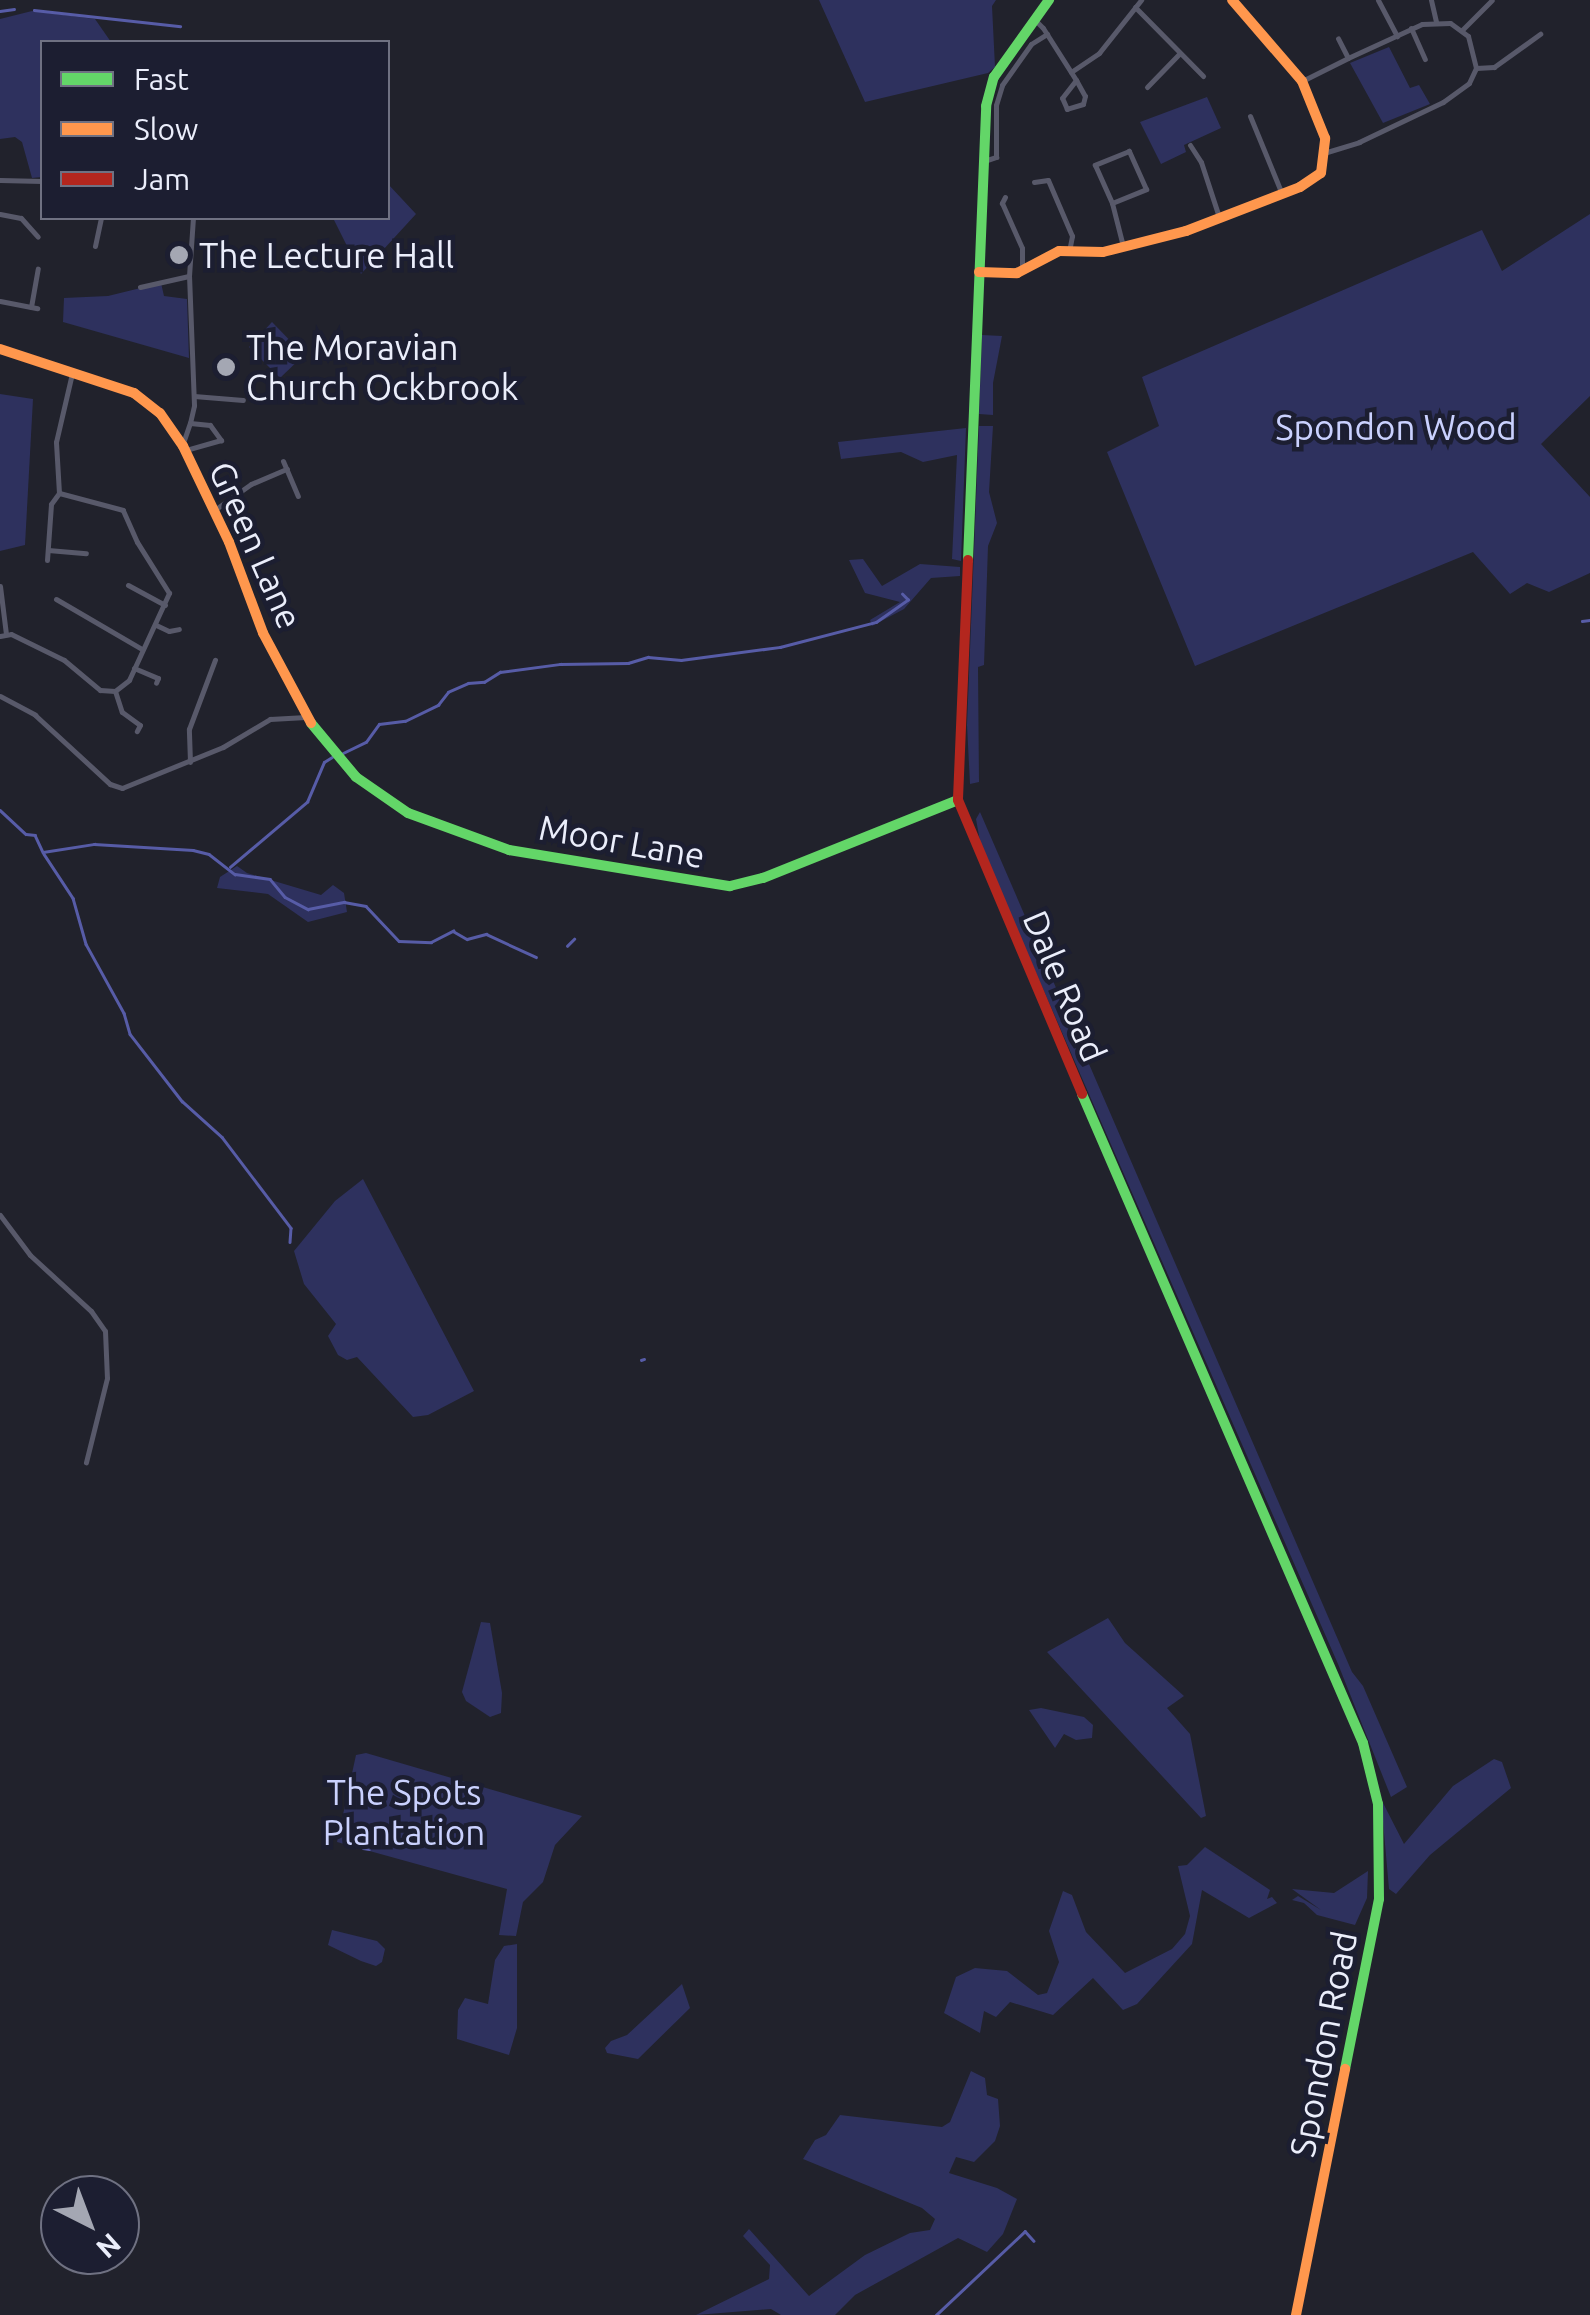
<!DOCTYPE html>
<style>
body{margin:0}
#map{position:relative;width:1590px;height:2315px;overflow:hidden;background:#21222c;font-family:Ubuntu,sans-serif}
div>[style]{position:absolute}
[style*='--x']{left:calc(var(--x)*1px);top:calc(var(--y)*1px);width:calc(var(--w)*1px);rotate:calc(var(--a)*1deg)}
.green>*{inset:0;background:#2e315e}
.stream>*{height:2.5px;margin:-1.25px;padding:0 1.25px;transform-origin:1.25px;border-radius:1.25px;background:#575ca7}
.street>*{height:5px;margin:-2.5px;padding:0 2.5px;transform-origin:2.5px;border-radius:2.5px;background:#58596a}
.fast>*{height:10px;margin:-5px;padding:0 5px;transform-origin:5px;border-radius:5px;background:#63d668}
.slow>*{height:10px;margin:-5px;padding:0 5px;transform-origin:5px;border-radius:5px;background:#ff974d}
.jam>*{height:10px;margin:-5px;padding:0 5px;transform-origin:5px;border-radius:5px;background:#b3261e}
.dots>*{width:28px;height:28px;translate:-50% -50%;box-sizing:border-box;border:5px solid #1c1e31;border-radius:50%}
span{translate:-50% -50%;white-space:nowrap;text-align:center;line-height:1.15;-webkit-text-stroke:9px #1c1e31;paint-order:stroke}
.poi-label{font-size:35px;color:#ebeefb}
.left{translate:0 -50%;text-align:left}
.park-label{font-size:35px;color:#cad1fe}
.street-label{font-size:35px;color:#ebeefb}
.legend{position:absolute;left:40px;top:40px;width:350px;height:180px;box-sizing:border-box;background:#1c1e31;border:2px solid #6f7182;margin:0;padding:12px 18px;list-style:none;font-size:30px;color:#ebeefb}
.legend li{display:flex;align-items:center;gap:20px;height:50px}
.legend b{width:50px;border:2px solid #6f7182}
.north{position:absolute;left:40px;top:2175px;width:100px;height:100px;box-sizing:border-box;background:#1c1e31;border:2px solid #6f7182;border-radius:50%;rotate:138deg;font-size:28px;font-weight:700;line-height:40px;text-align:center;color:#ebeefb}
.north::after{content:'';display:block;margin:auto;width:35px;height:45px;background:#a4a7b3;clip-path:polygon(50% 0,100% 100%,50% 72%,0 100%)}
</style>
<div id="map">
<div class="green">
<div style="clip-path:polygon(819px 0,996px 0,992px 6px,995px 67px,988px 73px,865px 102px)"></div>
<div style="clip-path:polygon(32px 11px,95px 19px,111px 42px,42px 42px,42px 177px,32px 178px,22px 142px,15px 137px,0 139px,0 19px)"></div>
<div style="clip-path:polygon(1389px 47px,1410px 88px,1419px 85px,1430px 104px,1383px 123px,1350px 63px)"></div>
<div style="clip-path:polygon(1207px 97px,1221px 128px,1184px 145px,1186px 152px,1161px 164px,1140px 122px)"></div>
<div style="clip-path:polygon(388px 184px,416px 214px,361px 274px,333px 218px,388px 218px)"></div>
<div style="clip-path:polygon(1590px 214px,1590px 396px,1541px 444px,1590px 497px,1590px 573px,1549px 592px,1527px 583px,1510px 594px,1473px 552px,1195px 666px,1107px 452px,1159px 426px,1142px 377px,1482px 230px,1502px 271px)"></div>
<div style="clip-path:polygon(161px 283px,164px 296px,187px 299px,189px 358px,63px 322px,64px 298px,108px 296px)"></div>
<div style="clip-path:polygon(272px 322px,304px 355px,280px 378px,249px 347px)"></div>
<div style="clip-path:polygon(982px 335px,1002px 336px,993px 383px,993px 415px,979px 414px)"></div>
<div style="clip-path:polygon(0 394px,33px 399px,25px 545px,0 551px)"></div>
<div style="clip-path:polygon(979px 426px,993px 426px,989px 492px,997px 523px,988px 546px,984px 665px,978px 667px,979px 782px,970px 784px,967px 725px)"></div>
<div style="clip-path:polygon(966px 428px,961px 561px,952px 559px,957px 455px,923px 462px,901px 452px,841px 459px,838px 442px)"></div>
<div style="clip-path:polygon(863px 559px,882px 586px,920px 564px,960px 567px,960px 576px,931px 578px,904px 609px,872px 626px,870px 620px,900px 602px,865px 593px,849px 560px)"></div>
<div style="clip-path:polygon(980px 812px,1352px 1672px,1363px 1686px,1407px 1787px,1391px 1797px,1338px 1664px,981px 847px,976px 819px)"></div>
<div style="clip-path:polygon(237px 866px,247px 873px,321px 895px,333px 885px,344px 893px,347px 912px,308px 922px,268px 894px,217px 888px,220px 877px)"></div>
<div style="clip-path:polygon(363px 1179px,474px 1391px,428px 1415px,413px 1417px,357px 1357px,347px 1360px,338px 1355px,328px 1336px,336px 1324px,304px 1284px,294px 1251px,335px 1201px)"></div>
<div style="clip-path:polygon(1108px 1618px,1125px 1643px,1184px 1696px,1167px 1708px,1190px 1734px,1206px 1816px,1201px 1818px,1047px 1652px)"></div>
<div style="clip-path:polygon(481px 1622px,490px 1623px,502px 1693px,501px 1713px,490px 1717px,466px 1701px,462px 1692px)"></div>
<div style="clip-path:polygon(1041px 1708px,1084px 1717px,1093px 1725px,1092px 1738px,1076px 1740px,1064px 1734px,1055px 1748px,1029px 1710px)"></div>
<div style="clip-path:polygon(366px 1753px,582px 1816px,555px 1845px,543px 1882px,523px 1902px,516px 1936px,499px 1935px,507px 1889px,337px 1842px,356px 1755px)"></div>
<div style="clip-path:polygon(1494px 1759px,1502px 1762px,1511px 1788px,1430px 1855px,1396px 1894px,1389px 1889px,1381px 1799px,1404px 1844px,1453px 1786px)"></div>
<div style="clip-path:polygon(1205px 1847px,1270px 1890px,1267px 1899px,1272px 1897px,1277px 1903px,1249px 1918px,1202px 1890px,1192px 1944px,1137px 2004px,1123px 2010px,1093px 1978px,1053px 2015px,1010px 2002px,996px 2017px,984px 2011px,980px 2033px,944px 2013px,956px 1977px,975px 1968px,1007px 1971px,1038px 1995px,1047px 1993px,1059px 1962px,1049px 1931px,1063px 1891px,1072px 1895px,1086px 1932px,1125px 1973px,1172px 1949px,1185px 1934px,1190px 1916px,1178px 1866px,1187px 1865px)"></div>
<div style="clip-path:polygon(1368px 1871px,1367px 1898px,1355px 1925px,1317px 1915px,1304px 1903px,1292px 1900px,1298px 1896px,1321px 1910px,1292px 1889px,1334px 1893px)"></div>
<div style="clip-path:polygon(332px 1930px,377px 1941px,385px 1949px,382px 1962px,376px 1966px,361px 1961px,328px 1945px)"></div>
<div style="clip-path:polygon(517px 1944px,517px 2028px,509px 2055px,457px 2039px,458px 2010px,465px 1998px,488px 2004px,495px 1960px,504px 1946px)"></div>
<div style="clip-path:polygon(682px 1984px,690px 2008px,638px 2059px,607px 2053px,605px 2048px,611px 2041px,627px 2035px)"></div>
<div style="clip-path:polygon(971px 2071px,985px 2078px,987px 2095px,998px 2099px,1000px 2126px,995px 2141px,974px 2162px,956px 2157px,949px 2173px,997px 2188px,1017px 2199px,1003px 2234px,987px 2252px,958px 2238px,855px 2295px,835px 2315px,781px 2315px,771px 2309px,696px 2315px,769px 2279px,770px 2265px,743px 2236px,749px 2229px,809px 2296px,865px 2255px,910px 2233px,930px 2230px,935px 2219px,922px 2208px,803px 2159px,815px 2140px,826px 2135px,840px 2115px,942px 2127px,950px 2122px)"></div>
</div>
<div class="stream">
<div style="--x:34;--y:10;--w:147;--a:6.3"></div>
<div style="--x:0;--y:11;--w:14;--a:-8"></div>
<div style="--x:1582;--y:621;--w:8;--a:-7"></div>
<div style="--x:343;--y:753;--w:25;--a:-26"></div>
<div style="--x:366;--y:742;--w:22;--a:-54"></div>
<div style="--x:379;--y:724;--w:26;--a:-7"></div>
<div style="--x:405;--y:721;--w:37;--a:-26"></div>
<div style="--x:438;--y:705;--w:16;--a:-52"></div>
<div style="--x:448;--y:692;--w:22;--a:-24"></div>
<div style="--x:468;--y:683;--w:16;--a:-4"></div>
<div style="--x:484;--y:682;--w:19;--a:-32"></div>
<div style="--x:500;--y:672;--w:61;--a:-7.6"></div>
<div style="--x:560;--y:664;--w:68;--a:-0.8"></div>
<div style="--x:628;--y:663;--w:21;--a:-17"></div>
<div style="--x:648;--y:657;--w:33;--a:5"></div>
<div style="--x:681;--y:660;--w:100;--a:-7.5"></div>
<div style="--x:780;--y:647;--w:99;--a:-14.6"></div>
<div style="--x:876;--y:622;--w:39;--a:-35"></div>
<div style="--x:908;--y:600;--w:8;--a:-135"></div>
<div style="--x:0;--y:810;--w:35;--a:43"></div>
<div style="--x:26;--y:834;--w:9;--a:6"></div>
<div style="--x:35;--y:835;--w:19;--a:65"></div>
<div style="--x:43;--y:852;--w:52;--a:-8.9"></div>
<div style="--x:94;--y:844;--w:99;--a:3.5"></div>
<div style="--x:193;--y:850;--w:16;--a:14"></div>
<div style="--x:209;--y:854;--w:33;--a:38"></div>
<div style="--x:235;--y:874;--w:35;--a:8"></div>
<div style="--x:270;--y:879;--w:23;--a:50"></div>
<div style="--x:285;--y:897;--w:26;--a:28"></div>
<div style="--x:308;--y:909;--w:37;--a:-11"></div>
<div style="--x:344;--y:902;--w:22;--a:10"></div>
<div style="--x:366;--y:906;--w:48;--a:46.7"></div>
<div style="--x:399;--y:941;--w:32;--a:2"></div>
<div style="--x:431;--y:942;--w:25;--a:-27"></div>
<div style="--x:453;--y:931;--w:16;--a:30"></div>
<div style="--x:467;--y:939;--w:20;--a:-15"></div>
<div style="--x:486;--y:934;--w:55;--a:24.7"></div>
<div style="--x:44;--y:854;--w:53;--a:56.6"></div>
<div style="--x:73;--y:898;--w:48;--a:74.2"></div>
<div style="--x:86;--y:944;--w:79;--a:61.2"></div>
<div style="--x:124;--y:1013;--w:22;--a:74"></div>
<div style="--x:130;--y:1034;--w:85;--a:52.2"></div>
<div style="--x:182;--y:1101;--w:54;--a:42"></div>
<div style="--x:222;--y:1137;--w:114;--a:52.8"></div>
<div style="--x:291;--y:1228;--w:14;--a:94"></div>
<div style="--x:230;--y:867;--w:101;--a:-40.2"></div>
<div style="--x:307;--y:802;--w:43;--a:-67"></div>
<div style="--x:324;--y:762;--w:9;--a:-32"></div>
<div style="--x:567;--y:946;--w:10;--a:-45"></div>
<div style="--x:641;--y:1360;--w:3;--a:-18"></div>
<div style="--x:363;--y:1848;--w:6;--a:9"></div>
<div style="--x:936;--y:2315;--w:122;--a:-43.3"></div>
<div style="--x:1025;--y:2231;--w:13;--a:48"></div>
</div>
<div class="street">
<div style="--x:1378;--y:0;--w:41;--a:62.2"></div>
<div style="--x:1431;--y:0;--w:22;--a:77"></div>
<div style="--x:1135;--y:7;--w:97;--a:45.4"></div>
<div style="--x:1035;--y:20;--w:11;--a:45"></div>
<div style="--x:1043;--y:28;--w:62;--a:57.6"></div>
<div style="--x:1076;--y:80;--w:18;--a:61"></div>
<div style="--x:1085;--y:96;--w:8;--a:104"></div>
<div style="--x:1083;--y:104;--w:17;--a:163"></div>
<div style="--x:1067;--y:109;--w:12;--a:-114"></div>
<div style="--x:1062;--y:98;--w:23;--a:-52"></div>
<div style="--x:1411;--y:28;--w:34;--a:66"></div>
<div style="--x:1462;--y:30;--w:42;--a:-45"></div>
<div style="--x:1476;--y:68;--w:18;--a:-3"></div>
<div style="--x:1494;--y:67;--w:57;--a:-35.7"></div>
<div style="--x:1071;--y:72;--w:34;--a:-34"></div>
<div style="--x:1099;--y:53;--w:68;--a:-51.6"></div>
<div style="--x:1302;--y:81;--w:51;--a:-26.6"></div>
<div style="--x:1147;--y:87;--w:47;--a:-45.9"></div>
<div style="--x:1250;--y:116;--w:84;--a:67.7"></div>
<div style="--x:1190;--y:145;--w:20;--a:57"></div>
<div style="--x:1201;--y:162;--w:58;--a:71.9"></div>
<div style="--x:1327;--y:152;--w:34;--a:-17"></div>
<div style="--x:1359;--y:142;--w:93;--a:-25.5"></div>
<div style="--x:1443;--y:102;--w:32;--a:-36"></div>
<div style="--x:1469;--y:83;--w:17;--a:-65"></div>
<div style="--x:1476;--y:68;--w:33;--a:-104"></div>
<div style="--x:1468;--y:36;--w:22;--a:-144"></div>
<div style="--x:1450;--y:23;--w:28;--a:178"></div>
<div style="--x:1422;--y:24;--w:81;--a:155.3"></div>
<div style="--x:1348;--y:58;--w:22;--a:-117"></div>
<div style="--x:984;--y:161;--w:13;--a:-18"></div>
<div style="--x:996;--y:157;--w:52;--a:-90"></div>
<div style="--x:996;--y:105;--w:21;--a:-73"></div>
<div style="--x:1002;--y:85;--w:50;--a:-54.7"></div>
<div style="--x:1031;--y:44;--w:19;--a:-32"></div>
<div style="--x:0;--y:180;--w:42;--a:1.4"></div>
<div style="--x:1034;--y:182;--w:14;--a:-8"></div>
<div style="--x:1048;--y:180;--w:61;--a:66.8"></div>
<div style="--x:1072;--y:236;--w:15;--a:101"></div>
<div style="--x:1005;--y:197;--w:7;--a:117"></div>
<div style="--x:1002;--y:203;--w:49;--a:66"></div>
<div style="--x:1022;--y:248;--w:23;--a:90"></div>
<div style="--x:1112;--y:203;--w:37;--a:-22"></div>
<div style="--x:1146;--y:189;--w:42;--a:-114.1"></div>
<div style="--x:1129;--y:151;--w:37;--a:158"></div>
<div style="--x:1095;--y:165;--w:42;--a:65.9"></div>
<div style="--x:1112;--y:203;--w:44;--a:75.7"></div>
<div style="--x:0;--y:214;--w:21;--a:11"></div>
<div style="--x:21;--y:218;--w:25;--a:48"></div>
<div style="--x:95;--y:246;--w:29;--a:-78"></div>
<div style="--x:140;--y:287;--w:50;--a:-12.7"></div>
<div style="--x:0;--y:301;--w:38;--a:11"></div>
<div style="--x:31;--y:307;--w:39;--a:-80"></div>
<div style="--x:194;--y:396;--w:49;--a:4.7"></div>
<div style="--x:190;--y:423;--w:18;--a:-77"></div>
<div style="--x:194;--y:405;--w:129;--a:-92.2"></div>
<div style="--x:189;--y:276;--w:58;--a:-86.1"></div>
<div style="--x:183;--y:443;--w:21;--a:-71"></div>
<div style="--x:190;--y:423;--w:20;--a:6"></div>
<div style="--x:210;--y:425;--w:19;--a:54"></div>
<div style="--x:221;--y:440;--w:37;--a:164"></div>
<div style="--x:283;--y:461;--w:38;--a:67"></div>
<div style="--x:213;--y:511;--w:47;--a:-35.4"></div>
<div style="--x:251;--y:484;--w:39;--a:-23"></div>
<div style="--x:48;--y:550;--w:38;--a:5"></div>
<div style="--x:47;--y:560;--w:56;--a:-85.9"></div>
<div style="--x:51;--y:504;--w:14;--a:-54"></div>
<div style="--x:128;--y:585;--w:42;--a:28.4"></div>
<div style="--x:0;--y:586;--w:48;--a:82.9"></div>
<div style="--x:56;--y:599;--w:99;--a:30.2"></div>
<div style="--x:156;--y:625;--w:14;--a:25"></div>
<div style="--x:169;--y:631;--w:10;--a:-11"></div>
<div style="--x:0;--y:636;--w:11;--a:-10"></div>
<div style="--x:11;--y:634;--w:59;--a:26.1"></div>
<div style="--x:64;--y:660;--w:47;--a:39.8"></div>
<div style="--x:100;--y:690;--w:15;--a:4"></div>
<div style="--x:115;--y:691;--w:18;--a:-38"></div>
<div style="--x:129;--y:680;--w:96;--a:-65.3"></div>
<div style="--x:169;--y:593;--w:60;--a:-122.1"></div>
<div style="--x:137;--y:542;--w:35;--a:-114"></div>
<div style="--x:123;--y:510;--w:66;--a:-165.1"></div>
<div style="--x:59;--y:493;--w:51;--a:-93.4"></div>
<div style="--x:56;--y:442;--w:71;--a:-76.9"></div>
<div style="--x:134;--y:668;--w:26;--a:23"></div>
<div style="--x:158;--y:678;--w:5;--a:112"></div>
<div style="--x:115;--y:691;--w:22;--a:72"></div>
<div style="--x:122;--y:712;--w:22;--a:36"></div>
<div style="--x:140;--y:725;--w:7;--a:117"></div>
<div style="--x:0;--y:696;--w:40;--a:28"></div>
<div style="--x:35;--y:715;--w:102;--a:42.6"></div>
<div style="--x:110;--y:784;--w:13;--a:18"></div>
<div style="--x:122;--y:788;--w:109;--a:-22.1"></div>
<div style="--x:223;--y:747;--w:55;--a:-30.8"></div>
<div style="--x:270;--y:719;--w:36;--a:-3"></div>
<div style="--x:190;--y:762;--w:33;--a:-92"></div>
<div style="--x:189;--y:729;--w:74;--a:-69.4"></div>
<div style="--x:0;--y:1215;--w:50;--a:53.1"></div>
<div style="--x:30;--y:1255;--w:83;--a:42.6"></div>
<div style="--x:91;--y:1311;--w:24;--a:55"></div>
<div style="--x:105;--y:1331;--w:47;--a:87.6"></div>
<div style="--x:107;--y:1378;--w:87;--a:104"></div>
</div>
<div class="fast">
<div style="--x:968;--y:560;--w:454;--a:-87.7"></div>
<div style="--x:986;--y:106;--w:30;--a:-75"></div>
<div style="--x:994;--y:77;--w:95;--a:-54.5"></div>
<div style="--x:311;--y:723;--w:70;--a:50.2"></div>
<div style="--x:356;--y:777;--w:63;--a:34.7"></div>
<div style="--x:408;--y:813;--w:108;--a:20.1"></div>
<div style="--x:509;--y:850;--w:224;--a:9.3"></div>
<div style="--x:730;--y:886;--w:34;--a:-14"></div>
<div style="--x:763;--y:878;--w:210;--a:-21.8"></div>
<div style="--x:1082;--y:1094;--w:707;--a:66.59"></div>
<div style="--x:1363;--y:1743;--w:63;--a:76.2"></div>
<div style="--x:1378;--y:1804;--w:95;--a:89.4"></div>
<div style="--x:1379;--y:1899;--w:173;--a:101.3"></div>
</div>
<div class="slow">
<div style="--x:979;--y:272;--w:38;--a:2"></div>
<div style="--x:1017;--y:273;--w:47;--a:-27.6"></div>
<div style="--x:1059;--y:251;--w:44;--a:1.3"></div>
<div style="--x:1103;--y:252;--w:86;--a:-14.2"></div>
<div style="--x:1186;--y:231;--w:122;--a:-21.1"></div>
<div style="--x:1300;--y:187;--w:25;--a:-34"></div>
<div style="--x:1321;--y:173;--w:35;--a:-83"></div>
<div style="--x:1325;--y:138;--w:61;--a:-112"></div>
<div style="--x:1302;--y:81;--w:107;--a:-130.8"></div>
<div style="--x:0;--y:349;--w:141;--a:18.2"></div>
<div style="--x:134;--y:393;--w:33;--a:38"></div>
<div style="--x:160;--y:413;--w:40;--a:55.1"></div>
<div style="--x:183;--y:446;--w:106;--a:64.4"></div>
<div style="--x:229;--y:542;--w:97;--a:69.5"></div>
<div style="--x:263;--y:633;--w:102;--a:61.9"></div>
<div style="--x:1296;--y:2315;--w:251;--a:-78.7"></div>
</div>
<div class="jam">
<div style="--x:968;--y:560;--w:240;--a:92.4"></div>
<div style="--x:958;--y:800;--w:319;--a:67.1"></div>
</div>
<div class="dots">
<div style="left:179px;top:255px;background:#a4a7b3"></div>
<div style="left:226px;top:367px;background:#a4a7b3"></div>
</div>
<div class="poi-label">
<span class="left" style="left:199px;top:255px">The Lecture Hall</span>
<span class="left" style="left:246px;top:367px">The Moravian<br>Church Ockbrook</span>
</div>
<div class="park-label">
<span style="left:1396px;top:427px">Spondon Wood</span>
<span style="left:404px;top:1812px">The Spots<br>Plantation</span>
</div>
<div class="street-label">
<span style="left:256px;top:545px;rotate:66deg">Green Lane</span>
<span style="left:622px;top:841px;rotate:10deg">Moor Lane</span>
<span style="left:1065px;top:986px;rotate:67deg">Dale Road</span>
<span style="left:1323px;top:2044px;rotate:-79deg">Spondon Road</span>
</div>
<ul class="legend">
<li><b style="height:12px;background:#63d668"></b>Fast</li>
<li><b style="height:12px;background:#ff974d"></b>Slow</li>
<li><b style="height:12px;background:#b3261e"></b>Jam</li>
</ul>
<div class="north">N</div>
</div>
